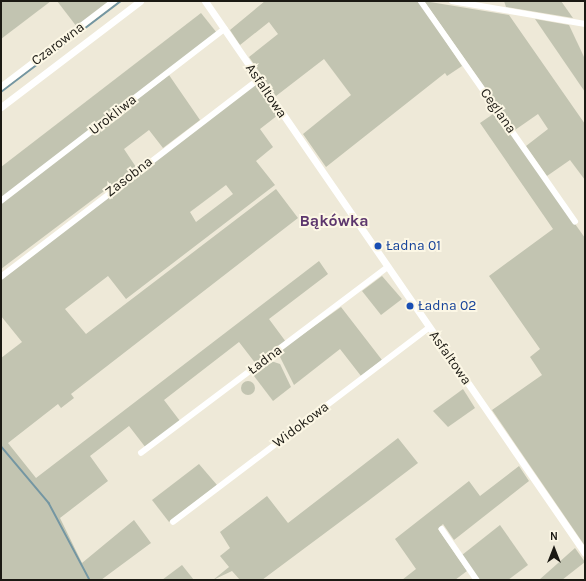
<!DOCTYPE html>
<meta charset="utf-8">
<style>
body{margin:0}
#map{position:relative;width:586px;height:581px;overflow:hidden;background:#eee9d8;font-family:Karla,sans-serif}
div>[style]{position:absolute}
[style*='--x']{left:calc(var(--x)*1px);top:calc(var(--y)*1px);width:calc(var(--w)*1px);rotate:calc(var(--a)*1deg)}
.green>*{inset:0;background:#c2c4b1}
.round{border-radius:50%}
.stream>*{height:1.5px;margin:-0.75px;padding:0 0.75px;transform-origin:0.75px;border-radius:0.75px;background:#7496a2}
.minor>*{height:5.5px;margin:-2.75px;padding:0 2.75px;transform-origin:2.75px;border-radius:2.75px;background:#fff}
.tertiary>*{height:7px;margin:-3.5px;padding:0 3.5px;transform-origin:3.5px;border-radius:3.5px;background:#fff}
.dots>*{width:11px;height:11px;translate:-50% -50%;box-sizing:border-box;border:2px solid #fcf7e5;border-radius:50%}
span{translate:-50% -50%;white-space:nowrap;text-align:center;line-height:1.15;-webkit-text-stroke:4px #fcf7e5;paint-order:stroke}
.street-label{font-size:14px;color:#1b1913}
.transit-label{font-size:14px;color:#164399}
.left{translate:0 -50%;text-align:left}
.quarter-label{font-size:16px;color:#5c366d;font-weight:700}
.frame{position:absolute;inset:0;border:2px solid #1b1913;pointer-events:none}
.north{position:absolute;left:534px;top:529px;width:40px;height:40px;-webkit-text-stroke:3px #fcf7e5;paint-order:stroke;rotate:0deg;font-size:11px;font-weight:700;line-height:16px;text-align:center;color:#1b1913}
.north::after{content:'';display:block;margin:auto;width:14px;height:18px;background:#1b1913;clip-path:polygon(50% 0,100% 100%,50% 72%,0 100%)}
</style>
<div id="map">
<div class="green">
<div style="clip-path:polygon(1px 1px,51px 1px,1px 39px)"></div>
<div style="clip-path:polygon(57px 1px,111px 1px,77px 27px)"></div>
<div style="clip-path:polygon(265px 1px,419px 1px,462px 66px,447px 76px,445px 73px,326px 167px,303px 134px,351px 95px,324px 59px,276px 96px,249px 57px,278px 34px,269px 22px,240px 45px,230px 30px)"></div>
<div style="clip-path:polygon(424px 1px,509px 15px,585px 124px,585px 180px,570px 160px,547px 176px,526px 146px,548px 129px,538px 114px,515px 130px)"></div>
<div style="clip-path:polygon(504px 1px,561px 1px,573px 18px,506px 7px)"></div>
<div style="clip-path:polygon(201px 13px,217px 33px,1px 199px,1px 167px)"></div>
<div style="clip-path:polygon(535px 19px,569px 25px,585px 59px,585px 92px)"></div>
<div style="clip-path:polygon(169px 75px,200px 120px,163px 148px,149px 130px,124px 149px,136px 167px,1px 269px,1px 203px)"></div>
<div style="clip-path:polygon(evenodd,255px 84px,278px 115px,260px 129px,273px 147px,256px 161px,275px 185px,126px 299px,108px 276px,65px 309px,86px 334px,276px 189px,298px 218px,71px 394px,74px 398px,61px 408px,58px 404px,8px 443px,36px 478px,319px 261px,328px 274px,269px 319px,286px 342px,256px 364px,239px 342px,164px 400px,180px 421px,146px 448px,129px 426px,90px 456px,108px 481px,60px 518px,82px 563px,134px 520px,151px 543px,101px 580px,1px 580px,1px 358px,22px 342px,1px 316px,1px 280px,255px 84px,226px 185px,233px 194px,196px 222px,190px 212px,226px 185px)"></div>
<div style="clip-path:polygon(496px 112px,585px 238px,585px 546px,492px 410px,542px 375px,530px 357px,540px 349px,489px 276px,553px 229px,480px 123px)"></div>
<div style="clip-path:polygon(382px 276px,402px 299px,381px 315px,362px 291px)"></div>
<div style="clip-path:polygon(341px 307px,382px 360px,361px 376px,340px 349px,294px 385px,280px 357px,282px 349px)"></div>
<div style="clip-path:polygon(268px 360px,280px 364px,291px 387px,273px 401px,254px 376px,256px 369px)"></div>
<div class="round" style="left:241px;top:381px;width:14px;height:14px"></div>
<div style="clip-path:polygon(463px 389px,475px 408px,448px 427px,433px 411px)"></div>
<div style="clip-path:polygon(398px 438px,418px 463px,368px 501px,262px 580px,240px 580px,232px 571px,213px 580px,229px 567px,220px 556px,230px 548px,220px 532px,267px 496px,288px 523px)"></div>
<div style="clip-path:polygon(199px 464px,217px 485px,169px 522px,152px 500px)"></div>
<div style="clip-path:polygon(519px 466px,529px 481px,454px 540px,443px 524px,438px 529px,467px 571px,455px 580px,402px 580px,416px 569px,395px 539px,469px 481px,480px 496px)"></div>
<div style="clip-path:polygon(500px 525px,528px 565px,508px 580px,479px 580px,462px 555px)"></div>
<div style="clip-path:polygon(575px 548px,585px 562px,562px 580px,539px 580px)"></div>
<div style="clip-path:polygon(182px 565px,194px 580px,162px 580px)"></div>
</div>
<div class="stream">
<div style="--x:1;--y:92;--w:151;--a:-37.2"></div>
<div style="--x:1;--y:446;--w:75;--a:49.9"></div>
<div style="--x:49;--y:503;--w:87;--a:62"></div>
</div>
<div class="minor">
<div style="--x:421;--y:1;--w:269;--a:55"></div>
<div style="--x:452;--y:1;--w:135;--a:9.8"></div>
<div style="--x:1;--y:87;--w:142;--a:-37.3"></div>
<div style="--x:1;--y:201;--w:282;--a:-37.6"></div>
<div style="--x:1;--y:277;--w:325;--a:-37.5"></div>
<div style="--x:141;--y:453;--w:309;--a:-37"></div>
<div style="--x:173;--y:522;--w:321;--a:-37.2"></div>
<div style="--x:442;--y:529;--w:62;--a:55.5"></div>
</div>
<div class="tertiary">
<div style="--x:205;--y:1;--w:670;--a:55.46"></div>
<div style="--x:1;--y:107;--w:175;--a:-37.3"></div>
</div>
<div class="dots">
<div style="left:378px;top:246px;background:#1a4fb4"></div>
<div style="left:410px;top:306px;background:#1a4fb4"></div>
</div>
<div class="street-label">
<span style="left:58px;top:44px;rotate:-37deg">Czarowna</span>
<span style="left:266px;top:91px;rotate:56deg">Asfaltowa</span>
<span style="left:498px;top:111px;rotate:55deg">Ceglana</span>
<span style="left:113px;top:115px;rotate:-38deg">Urokliwa</span>
<span style="left:129px;top:177px;rotate:-38deg">Zasobna</span>
<span style="left:450px;top:358px;rotate:55deg">Asfaltowa</span>
<span style="left:265px;top:360px;rotate:-37deg">Ładna</span>
<span style="left:301px;top:425px;rotate:-37deg">Widokowa</span>
</div>
<div class="transit-label">
<span class="left" style="left:386px;top:246px">Ładna 01</span>
<span class="left" style="left:418px;top:306px">Ładna 02</span>
</div>
<div class="quarter-label">
<span style="left:334px;top:221px">Bąkówka</span>
</div>
<div class="frame"></div>
<div class="north">N</div>
</div>
